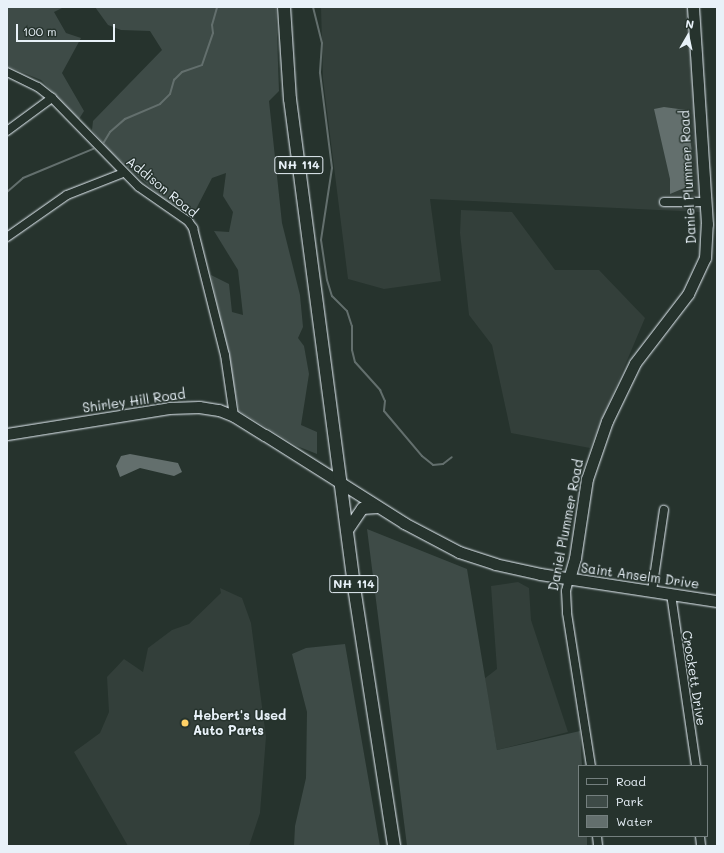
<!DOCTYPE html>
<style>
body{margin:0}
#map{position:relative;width:724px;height:853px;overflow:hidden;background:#26332d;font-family:Mali,sans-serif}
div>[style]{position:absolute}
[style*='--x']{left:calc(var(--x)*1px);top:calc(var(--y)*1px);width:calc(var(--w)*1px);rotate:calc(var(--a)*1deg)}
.built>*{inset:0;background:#333f3a}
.green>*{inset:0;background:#3e4b47}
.water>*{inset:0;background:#636f6d}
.stream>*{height:2px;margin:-1px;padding:0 1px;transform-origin:1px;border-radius:1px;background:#636f6d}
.roads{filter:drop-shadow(0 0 1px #e8f1f8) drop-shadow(0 0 1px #e8f1f8)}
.street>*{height:8px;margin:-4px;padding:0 4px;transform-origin:4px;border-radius:4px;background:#26332d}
.secondary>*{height:11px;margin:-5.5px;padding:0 5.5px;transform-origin:5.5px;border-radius:5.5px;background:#26332d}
.primary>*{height:12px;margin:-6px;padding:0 6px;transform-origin:6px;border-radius:6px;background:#26332d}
.dots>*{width:11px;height:11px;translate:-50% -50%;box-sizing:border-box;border:2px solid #26332d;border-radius:50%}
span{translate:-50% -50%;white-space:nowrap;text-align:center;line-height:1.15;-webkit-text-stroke:3px #26332d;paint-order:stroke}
.shield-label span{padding:1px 3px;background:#26332d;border:1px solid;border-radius:3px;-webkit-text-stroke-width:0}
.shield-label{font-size:12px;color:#e8f1f8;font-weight:700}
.street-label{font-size:13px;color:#e8f1f8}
.poi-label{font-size:13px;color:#e8f1f8;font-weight:700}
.left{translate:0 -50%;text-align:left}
.frame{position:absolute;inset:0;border:8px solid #e8f1f8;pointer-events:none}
.legend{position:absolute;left:578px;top:765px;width:130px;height:72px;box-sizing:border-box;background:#26332d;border:1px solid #747f7e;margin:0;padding:5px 7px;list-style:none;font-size:12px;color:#e8f1f8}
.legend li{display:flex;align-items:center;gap:8px;height:20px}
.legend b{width:20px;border:1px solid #747f7e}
.north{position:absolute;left:668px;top:16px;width:40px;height:40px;-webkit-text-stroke:3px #26332d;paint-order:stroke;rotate:9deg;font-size:11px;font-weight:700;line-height:16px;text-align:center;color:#e8f1f8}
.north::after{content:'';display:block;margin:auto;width:14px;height:18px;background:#e8f1f8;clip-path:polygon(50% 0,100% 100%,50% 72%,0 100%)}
.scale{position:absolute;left:16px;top:24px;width:99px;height:18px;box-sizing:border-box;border:2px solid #e8f1f8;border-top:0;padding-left:5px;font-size:12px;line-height:14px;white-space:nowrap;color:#e8f1f8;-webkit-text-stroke:3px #26332d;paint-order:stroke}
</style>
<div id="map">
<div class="built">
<div style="clip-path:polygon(321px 7px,688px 7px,700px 212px,430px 199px,441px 281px,384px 289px,348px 279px,323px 79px)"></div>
<div style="clip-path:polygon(461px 210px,512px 212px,555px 270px,599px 270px,645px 318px,590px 448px,511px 433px,492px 345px,469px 315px,460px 233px)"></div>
<div style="clip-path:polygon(518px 582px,529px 588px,531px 620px,568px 732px,497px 750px,484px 679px,497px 669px,491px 586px)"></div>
<div style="clip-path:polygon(220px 588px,242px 598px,251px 623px,266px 737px,260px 813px,249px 846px,128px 846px,74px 752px,100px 733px,109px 712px,107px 677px,124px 659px,143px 672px,148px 648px,172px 630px,189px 624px,221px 593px)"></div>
</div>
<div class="green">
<div style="clip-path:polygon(7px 7px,64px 7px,54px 12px,66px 33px,81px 38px,62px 73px,84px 111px,79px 119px,41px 80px,7px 66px)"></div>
<div style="clip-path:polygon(95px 7px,276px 7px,279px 91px,269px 101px,282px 223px,300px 295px,303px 327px,298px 338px,304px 346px,309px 374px,301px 425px,317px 432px,317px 454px,297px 446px,239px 411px,211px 275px,229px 284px,232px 312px,243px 315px,238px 270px,214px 231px,229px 232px,233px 212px,223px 196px,226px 173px,212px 178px,193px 215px,162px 198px,109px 150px,92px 130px,93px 121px,162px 50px,150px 31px,121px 30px,108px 25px)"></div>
<div style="clip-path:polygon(367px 529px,467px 569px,497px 750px,580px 731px,582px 766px,579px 766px,579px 836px,587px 836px,587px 846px,407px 846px)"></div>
<div style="clip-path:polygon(345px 644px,380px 846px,294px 846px,295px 826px,306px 778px,307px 712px,292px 654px,306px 648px)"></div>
</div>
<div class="water">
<div style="clip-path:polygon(664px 107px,686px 110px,692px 152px,689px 186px,670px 194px,670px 179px,654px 109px)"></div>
<div style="clip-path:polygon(130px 454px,178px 463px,182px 472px,174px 476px,140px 468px,120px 477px,116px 466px,121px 456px)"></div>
</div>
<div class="stream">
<div style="--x:313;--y:7;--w:37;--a:76"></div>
<div style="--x:322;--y:43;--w:30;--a:94"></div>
<div style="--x:320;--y:73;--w:96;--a:82.8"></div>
<div style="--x:332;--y:168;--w:73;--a:98.7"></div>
<div style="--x:321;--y:240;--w:40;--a:81.5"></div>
<div style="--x:327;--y:280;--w:17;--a:73"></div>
<div style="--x:332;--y:296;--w:21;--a:45"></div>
<div style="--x:347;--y:311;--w:16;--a:72"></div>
<div style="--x:352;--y:326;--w:24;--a:90"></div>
<div style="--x:352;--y:350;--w:12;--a:76"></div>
<div style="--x:355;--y:362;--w:38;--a:48"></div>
<div style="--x:380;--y:390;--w:12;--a:66"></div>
<div style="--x:385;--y:401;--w:10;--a:96"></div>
<div style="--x:384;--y:411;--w:59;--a:49.8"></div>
<div style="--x:422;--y:456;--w:14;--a:39"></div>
<div style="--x:433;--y:465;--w:10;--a:-6"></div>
<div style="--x:443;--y:464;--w:11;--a:-38"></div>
<div style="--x:104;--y:142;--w:12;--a:-59"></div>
<div style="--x:110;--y:132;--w:20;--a:-41"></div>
<div style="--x:125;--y:119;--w:38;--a:-23"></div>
<div style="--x:160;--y:104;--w:14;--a:-45"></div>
<div style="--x:170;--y:94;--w:15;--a:-74"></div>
<div style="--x:174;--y:80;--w:11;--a:-45"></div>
<div style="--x:182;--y:72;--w:21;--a:-19"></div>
<div style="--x:202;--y:65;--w:34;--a:-71"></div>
<div style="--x:213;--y:33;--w:8;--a:-97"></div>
<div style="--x:212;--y:25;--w:19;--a:-74"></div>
<div style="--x:7;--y:192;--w:21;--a:-41"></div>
<div style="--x:23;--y:178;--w:76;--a:-22.5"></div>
</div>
<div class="roads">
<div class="street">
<div style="--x:7;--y:72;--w:34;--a:26"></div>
<div style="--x:38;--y:87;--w:18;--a:38"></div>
<div style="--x:52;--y:98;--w:124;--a:45.7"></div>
<div style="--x:139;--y:187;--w:60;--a:34.8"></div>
<div style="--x:188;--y:221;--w:9;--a:54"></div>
<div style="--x:193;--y:228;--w:131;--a:75.9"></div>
<div style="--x:225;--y:355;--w:62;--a:81.6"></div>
<div style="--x:7;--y:131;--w:56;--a:-36.3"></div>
<div style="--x:664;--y:202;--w:41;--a:0"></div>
<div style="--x:7;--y:237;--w:73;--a:-35"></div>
<div style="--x:67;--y:195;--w:60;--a:-21.4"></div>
<div style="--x:569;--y:579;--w:12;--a:104"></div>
<div style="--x:566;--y:591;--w:22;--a:87"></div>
<div style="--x:567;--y:613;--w:155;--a:81.1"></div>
<div style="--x:652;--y:591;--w:82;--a:-81.6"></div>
<div style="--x:671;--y:594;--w:174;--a:81.7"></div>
<div style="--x:597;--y:836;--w:10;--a:84"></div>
<div style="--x:700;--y:836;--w:10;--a:84"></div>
</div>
<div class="secondary">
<div style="--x:7;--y:434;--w:164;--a:-9.1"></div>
<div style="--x:169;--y:408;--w:30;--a:-2"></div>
<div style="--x:199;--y:407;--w:20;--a:9"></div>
<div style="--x:219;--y:410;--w:16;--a:22"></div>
<div style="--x:234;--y:416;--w:36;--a:32"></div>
<div style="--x:265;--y:435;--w:165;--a:32.3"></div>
<div style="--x:404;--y:523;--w:62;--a:27.8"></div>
<div style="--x:459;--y:552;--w:38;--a:18"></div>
<div style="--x:495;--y:564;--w:46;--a:12.5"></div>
<div style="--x:540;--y:574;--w:179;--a:8.7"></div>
<div style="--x:347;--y:530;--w:27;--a:-56"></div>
<div style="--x:362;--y:508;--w:15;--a:-4"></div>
<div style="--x:569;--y:579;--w:22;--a:-74"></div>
<div style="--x:575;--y:558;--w:80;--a:-81.4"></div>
<div style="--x:587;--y:479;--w:61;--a:-71"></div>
<div style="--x:607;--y:421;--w:64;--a:-64.2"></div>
<div style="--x:635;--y:363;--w:87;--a:-52.5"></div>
<div style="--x:688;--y:294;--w:40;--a:-65"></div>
<div style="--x:705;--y:258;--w:34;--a:-87"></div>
<div style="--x:707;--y:224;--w:217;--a:-93.7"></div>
</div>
<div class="primary">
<div style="--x:284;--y:7;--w:92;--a:86.3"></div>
<div style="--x:290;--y:99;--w:492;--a:82.5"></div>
<div style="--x:354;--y:587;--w:262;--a:81.2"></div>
</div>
</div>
<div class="dots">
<div style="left:185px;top:723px;background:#ffd166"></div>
</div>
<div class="shield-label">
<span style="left:299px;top:165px">NH 114</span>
<span style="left:354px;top:584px">NH 114</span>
</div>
<div class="street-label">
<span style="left:688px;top:177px;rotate:-93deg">Daniel Plummer Road</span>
<span style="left:162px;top:187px;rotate:39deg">Addison Road</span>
<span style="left:134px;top:401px;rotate:-8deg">Shirley Hill Road</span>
<span style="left:566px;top:525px;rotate:-79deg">Daniel Plummer Road</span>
<span style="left:640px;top:576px;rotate:8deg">Saint Anselm Drive</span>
<span style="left:694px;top:678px;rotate:81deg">Crockett Drive</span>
</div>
<div class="poi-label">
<span class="left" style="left:193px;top:723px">Hebert's Used<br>Auto Parts</span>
</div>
<div class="frame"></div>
<ul class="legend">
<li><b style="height:5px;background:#26332d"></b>Road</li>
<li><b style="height:11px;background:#3e4b47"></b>Park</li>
<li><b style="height:11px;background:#636f6d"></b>Water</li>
</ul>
<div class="north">N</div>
<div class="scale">100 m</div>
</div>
